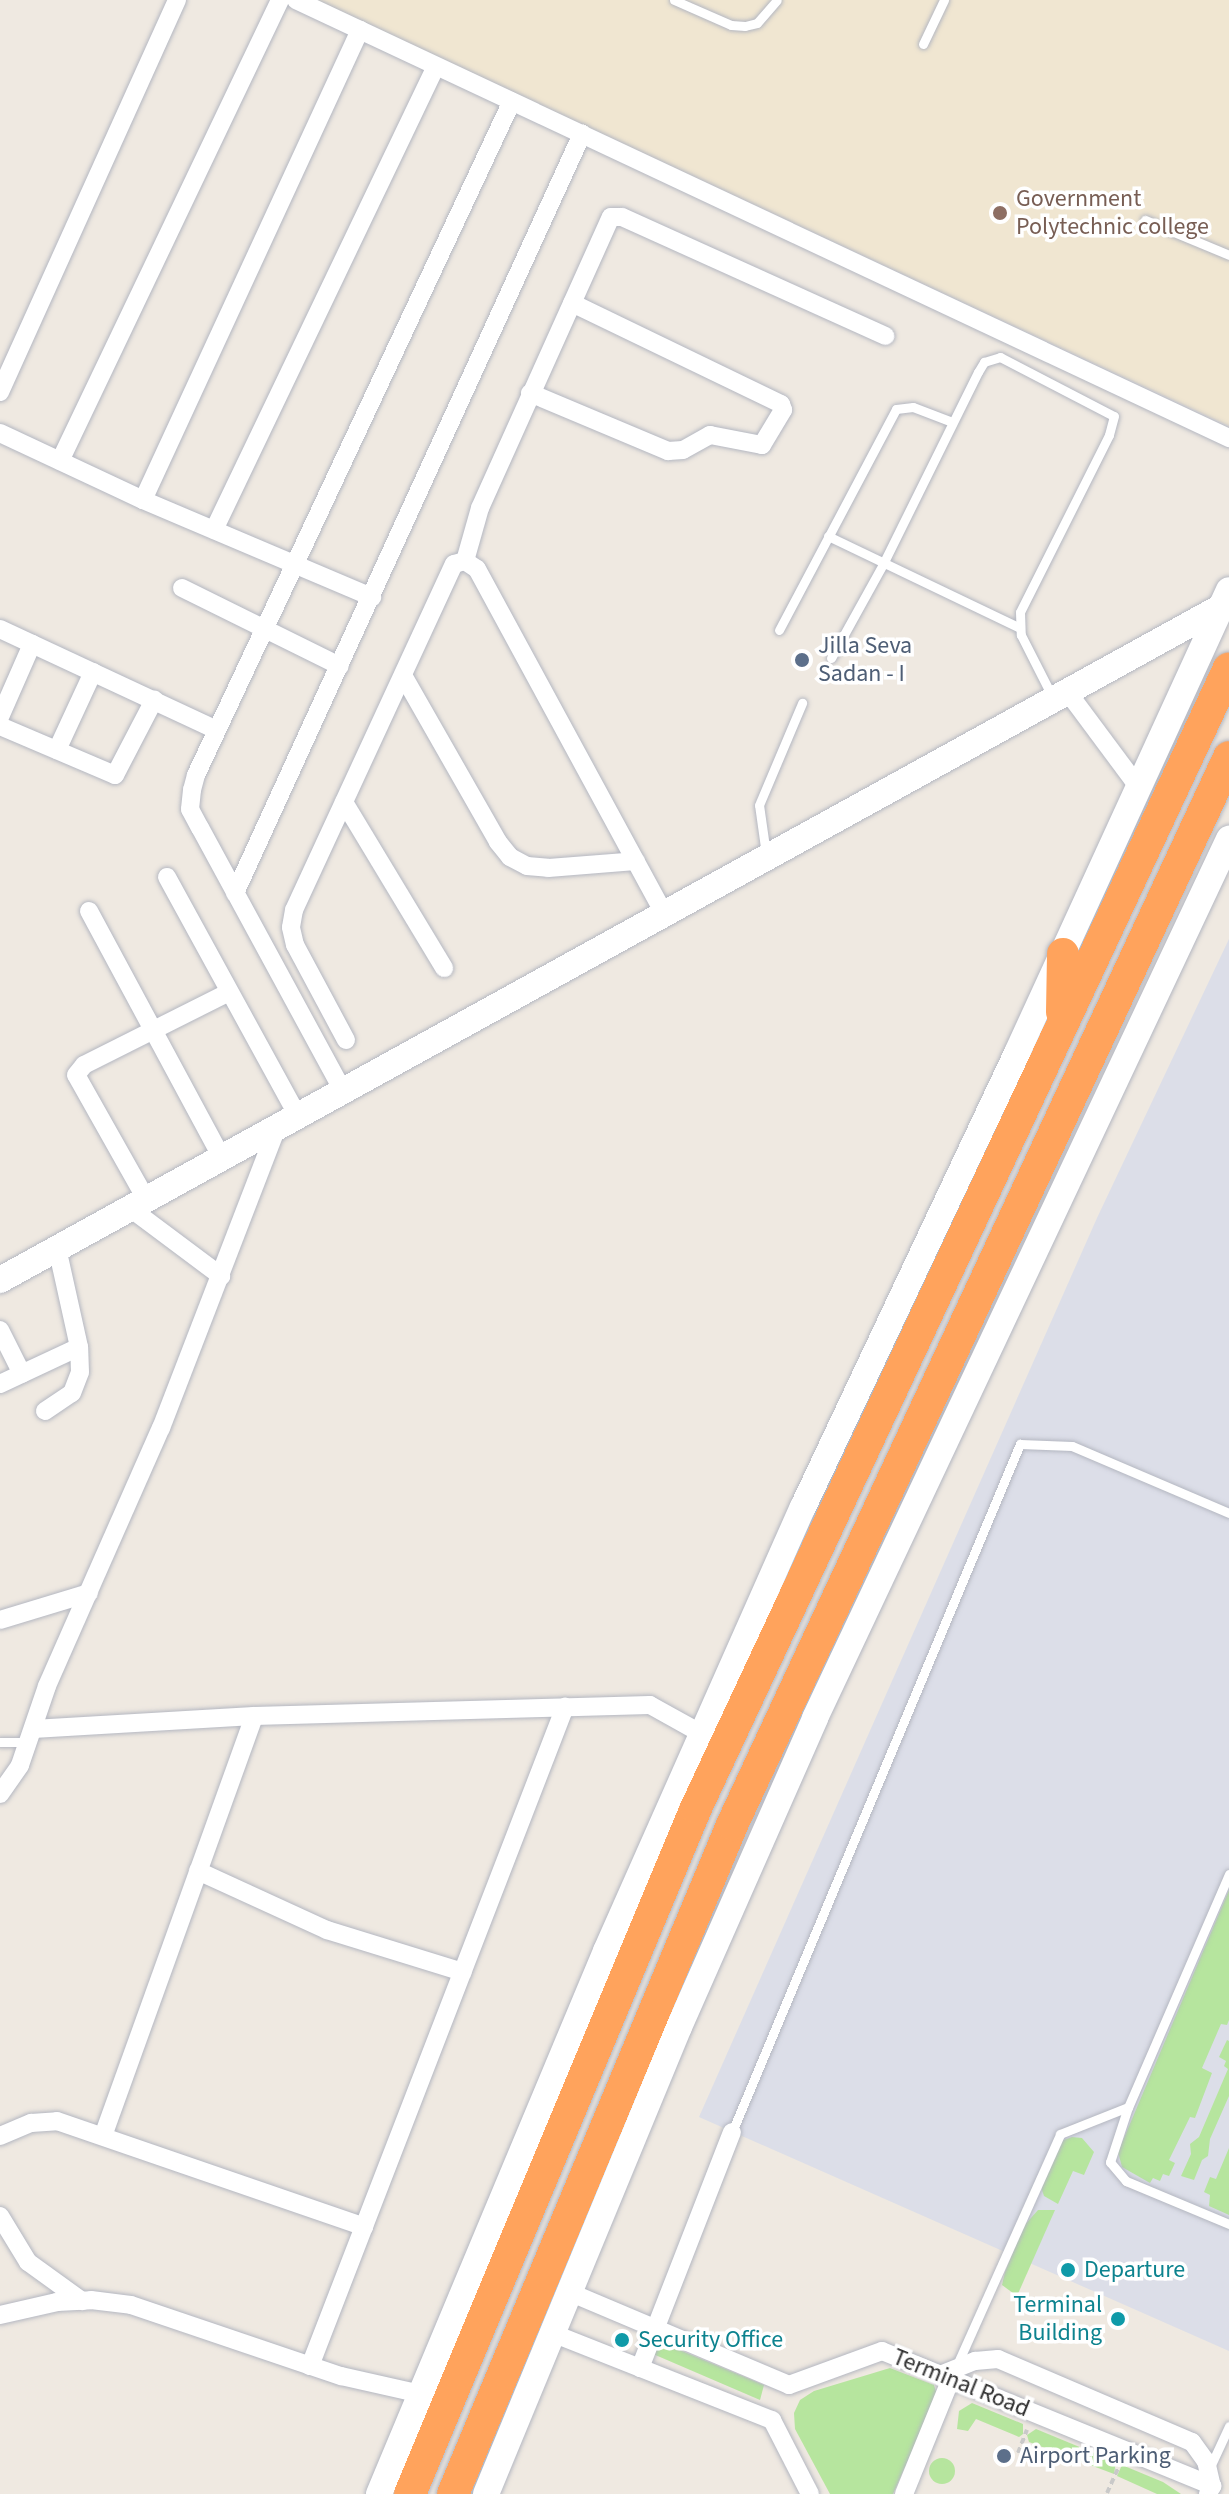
<!DOCTYPE html>
<style>
body{margin:0}
#map{position:relative;width:1229px;height:2494px;overflow:hidden;background:#efe9e1;font-family:"Source Sans 3",sans-serif}
div>[style]{position:absolute}
[style*='--x']{left:calc(var(--x)*1px);top:calc(var(--y)*1px);width:calc(var(--w)*1px);rotate:calc(var(--a)*1deg)}
.education>*{inset:0;background:#f0e6d1}
.airport>*{inset:0;background:#dcdee8}
.green>*{inset:0;background:#b6e59e}
.round{border-radius:50%}
.path>*{height:4px;margin-top:-2px;transform-origin:0;background:repeating-linear-gradient(90deg,#c9c9c9 0 6px,transparent 0 10px)}
.roads{filter:drop-shadow(0 0 2px #b4b7c1) drop-shadow(0 0 2px #b4b7c1)}
.lane>*{height:9px;margin:-4.5px;padding:0 4.5px;transform-origin:4.5px;border-radius:4.5px;background:#fff}
.street>*{height:18px;margin:-9px;padding:0 9px;transform-origin:9px;border-radius:9px;background:#fff}
.secondary>*{height:26px;margin:-13px;padding:0 13px;transform-origin:13px;border-radius:13px;background:#fff}
.highway>*{height:32px;margin:-16px;padding:0 16px;transform-origin:16px;border-radius:16px;background:#ffa35c}
.dots>*{width:22px;height:22px;translate:-50% -50%;box-sizing:border-box;border:4px solid #fff;border-radius:50%}
span{translate:-50% -50%;white-space:nowrap;text-align:center;line-height:1.15;-webkit-text-stroke:7px #fff;paint-order:stroke}
.education-label{font-size:24px;color:#785e54}
.left{translate:0 -50%;text-align:left}
.service-label{font-size:24px;color:#4e5e75}
.culture-label{font-size:24px;color:#0d838f}
.right{translate:-100% -50%;text-align:right}
.street-label{font-size:24px;color:#2e2e2e}
</style>
<div id="map">
<div class="education">
<div style="clip-path:polygon(315px 0,1229px 0,1229px 426px)"></div>
</div>
<div class="airport">
<div style="clip-path:polygon(1229px 939px,1229px 2351px,699px 2117px,1097px 1218px)"></div>
</div>
<div class="green">
<div style="clip-path:polygon(1229px 1890px,1229px 2020px,1227px 2025px,1221px 2024px,1202px 2068px,1212px 2073px,1195px 2118px,1190px 2117px,1169px 2160px,1175px 2163px,1169px 2176px,1163px 2174px,1160px 2181px,1153px 2178px,1150px 2183px,1122px 2167px,1118px 2152px)"></div>
<div style="clip-path:polygon(1227px 2040px,1229px 2041px,1229px 2096px,1210px 2139px,1208px 2156px,1202px 2160px,1194px 2180px,1181px 2176px,1191px 2154px,1190px 2144px,1199px 2137px,1228px 2069px,1224px 2066px,1226px 2061px,1219px 2057px)"></div>
<div style="clip-path:polygon(1072px 2137px,1082px 2138px,1094px 2152px,1084px 2175px,1073px 2171px,1058px 2204px,1044px 2196px,1041px 2187px,1061px 2141px)"></div>
<div style="clip-path:polygon(1229px 2148px,1229px 2215px,1209px 2206px,1210px 2195px,1204px 2192px,1210px 2177px,1216px 2179px)"></div>
<div style="clip-path:polygon(1038px 2210px,1055px 2210px,1017px 2296px,1002px 2285px,1005px 2272px,1023px 2227px)"></div>
<div style="clip-path:polygon(658px 2341px,764px 2385px,760px 2400px,653px 2354px)"></div>
<div style="clip-path:polygon(890px 2368px,934px 2385px,937px 2395px,893px 2494px,830px 2494px,795px 2429px,794px 2413px,800px 2400px,814px 2391px)"></div>
<div style="clip-path:polygon(972px 2403px,1023px 2424px,1023px 2434px,1019px 2437px,976px 2419px,968px 2431px,957px 2429px,959px 2411px)"></div>
<div style="clip-path:polygon(1036px 2429px,1116px 2462px,1114px 2474px,1029px 2442px,1027px 2435px)"></div>
<div class="round" style="left:929px;top:2458px;width:26px;height:26px"></div>
<div style="clip-path:polygon(1122px 2465px,1163px 2482px,1181px 2494px,1157px 2494px,1117px 2476px)"></div>
</div>
<div class="path">
<div style="--x:1018;--y:2453;--w:25;--a:-69"></div>
<div style="--x:1107;--y:2493;--w:30;--a:-66"></div>
</div>
<div class="roads">
<div class="lane">
<div style="--x:674;--y:0;--w:62;--a:23.7"></div>
<div style="--x:731;--y:25;--w:14;--a:4"></div>
<div style="--x:745;--y:26;--w:12;--a:-14"></div>
<div style="--x:757;--y:23;--w:30;--a:-49"></div>
<div style="--x:923;--y:44;--w:49;--a:-64.5"></div>
<div style="--x:1145;--y:220;--w:91;--a:22.6"></div>
<div style="--x:828;--y:536;--w:211;--a:25.6"></div>
<div style="--x:779;--y:630;--w:250;--a:-62.1"></div>
<div style="--x:896;--y:409;--w:17;--a:-7"></div>
<div style="--x:913;--y:407;--w:42;--a:21"></div>
<div style="--x:831;--y:658;--w:107;--a:-61"></div>
<div style="--x:883;--y:564;--w:214;--a:-63.7"></div>
<div style="--x:978;--y:372;--w:12;--a:-59"></div>
<div style="--x:984;--y:362;--w:17;--a:-17"></div>
<div style="--x:1000;--y:357;--w:128;--a:27.4"></div>
<div style="--x:1114;--y:416;--w:20;--a:105"></div>
<div style="--x:1109;--y:435;--w:198;--a:116.7"></div>
<div style="--x:1020;--y:612;--w:23;--a:88"></div>
<div style="--x:1021;--y:635;--w:68;--a:63.1"></div>
<div style="--x:766;--y:854;--w:49;--a:-98.1"></div>
<div style="--x:759;--y:805;--w:111;--a:-67.1"></div>
<div style="--x:0;--y:1742;--w:29;--a:0"></div>
<div style="--x:1229;--y:1874;--w:254;--a:113.4"></div>
<div style="--x:1128;--y:2107;--w:58;--a:108.1"></div>
<div style="--x:1110;--y:2162;--w:25;--a:50"></div>
<div style="--x:1126;--y:2181;--w:112;--a:22.7"></div>
<div style="--x:732;--y:2132;--w:746;--a:-67.29"></div>
<div style="--x:1020;--y:1444;--w:52;--a:2.2"></div>
<div style="--x:1072;--y:1446;--w:171;--a:23.1"></div>
<div style="--x:956;--y:2367;--w:255;--a:-65.9"></div>
<div style="--x:1060;--y:2134;--w:73;--a:-21.7"></div>
<div style="--x:1210;--y:2467;--w:45;--a:-65.1"></div>
</div>
<div class="street">
<div style="--x:296;--y:0;--w:1031;--a:25.15"></div>
<div style="--x:0;--y:392;--w:430;--a:-65.7"></div>
<div style="--x:530;--y:393;--w:150;--a:22.8"></div>
<div style="--x:668;--y:451;--w:15;--a:-4"></div>
<div style="--x:683;--y:450;--w:31;--a:-29"></div>
<div style="--x:710;--y:435;--w:53;--a:10.9"></div>
<div style="--x:762;--y:445;--w:41;--a:-59"></div>
<div style="--x:783;--y:410;--w:6;--a:-108"></div>
<div style="--x:781;--y:404;--w:232;--a:-154.2"></div>
<div style="--x:0;--y:433;--w:158;--a:25.1"></div>
<div style="--x:143;--y:500;--w:249;--a:23"></div>
<div style="--x:60;--y:461;--w:511;--a:-64.49"></div>
<div style="--x:143;--y:500;--w:518;--a:-65.22"></div>
<div style="--x:214;--y:530;--w:514;--a:-64.43"></div>
<div style="--x:465;--y:561;--w:55;--a:-74.2"></div>
<div style="--x:480;--y:508;--w:319;--a:-65.8"></div>
<div style="--x:611;--y:217;--w:11;--a:0"></div>
<div style="--x:622;--y:217;--w:289;--a:24.3"></div>
<div style="--x:182;--y:588;--w:176;--a:26.3"></div>
<div style="--x:0;--y:629;--w:239;--a:25"></div>
<div style="--x:404;--y:677;--w:190;--a:60.3"></div>
<div style="--x:498;--y:842;--w:19;--a:51"></div>
<div style="--x:510;--y:857;--w:19;--a:28"></div>
<div style="--x:527;--y:866;--w:21;--a:5"></div>
<div style="--x:548;--y:868;--w:88;--a:-4.5"></div>
<div style="--x:1067;--y:691;--w:121;--a:53.4"></div>
<div style="--x:0;--y:717;--w:80;--a:-66.3"></div>
<div style="--x:0;--y:726;--w:125;--a:23.1"></div>
<div style="--x:115;--y:775;--w:85;--a:-62.5"></div>
<div style="--x:57;--y:750;--w:86;--a:-65.2"></div>
<div style="--x:344;--y:802;--w:194;--a:58.9"></div>
<div style="--x:167;--y:877;--w:273;--a:61.3"></div>
<div style="--x:235;--y:893;--w:835;--a:-65.43"></div>
<div style="--x:89;--y:911;--w:281;--a:61.7"></div>
<div style="--x:346;--y:1040;--w:108;--a:-118.2"></div>
<div style="--x:295;--y:945;--w:18;--a:-103"></div>
<div style="--x:291;--y:927;--w:17;--a:-80"></div>
<div style="--x:294;--y:910;--w:381;--a:-65.2"></div>
<div style="--x:454;--y:564;--w:11;--a:-15"></div>
<div style="--x:465;--y:561;--w:14;--a:34"></div>
<div style="--x:477;--y:569;--w:392;--a:61.5"></div>
<div style="--x:343;--y:1091;--w:299;--a:-118.5"></div>
<div style="--x:200;--y:828;--w:21;--a:-118"></div>
<div style="--x:190;--y:809;--w:19;--a:-84"></div>
<div style="--x:192;--y:790;--w:16;--a:-75"></div>
<div style="--x:196;--y:775;--w:744;--a:-64.88"></div>
<div style="--x:146;--y:1199;--w:142;--a:-119.4"></div>
<div style="--x:76;--y:1075;--w:13;--a:-51"></div>
<div style="--x:84;--y:1065;--w:162;--a:-26.7"></div>
<div style="--x:130;--y:1208;--w:114;--a:36.8"></div>
<div style="--x:0;--y:1330;--w:49;--a:63.4"></div>
<div style="--x:0;--y:1384;--w:87;--a:-25.1"></div>
<div style="--x:45;--y:1411;--w:32;--a:-34"></div>
<div style="--x:72;--y:1393;--w:22;--a:-69"></div>
<div style="--x:80;--y:1372;--w:25;--a:-92"></div>
<div style="--x:79;--y:1347;--w:101;--a:-102.5"></div>
<div style="--x:0;--y:1620;--w:93;--a:-16.9"></div>
<div style="--x:33;--y:1729;--w:221;--a:-3.4"></div>
<div style="--x:254;--y:1716;--w:396;--a:-1.6"></div>
<div style="--x:650;--y:1705;--w:60;--a:29.1"></div>
<div style="--x:0;--y:1794;--w:35;--a:-55"></div>
<div style="--x:20;--y:1765;--w:83;--a:-71.1"></div>
<div style="--x:47;--y:1686;--w:282;--a:-66.2"></div>
<div style="--x:161;--y:1428;--w:322;--a:-68.9"></div>
<div style="--x:198;--y:1871;--w:142;--a:24.6"></div>
<div style="--x:327;--y:1930;--w:142;--a:17.2"></div>
<div style="--x:0;--y:2136;--w:34;--a:-23"></div>
<div style="--x:31;--y:2123;--w:26;--a:-4"></div>
<div style="--x:57;--y:2121;--w:325;--a:19"></div>
<div style="--x:103;--y:2136;--w:446;--a:-70.2"></div>
<div style="--x:0;--y:2216;--w:54;--a:58.7"></div>
<div style="--x:28;--y:2262;--w:67;--a:35.8"></div>
<div style="--x:569;--y:2292;--w:239;--a:22.9"></div>
<div style="--x:789;--y:2385;--w:99;--a:-20.1"></div>
<div style="--x:882;--y:2351;--w:357;--a:22.2"></div>
<div style="--x:1212;--y:2486;--w:9;--a:117"></div>
<div style="--x:0;--y:2315;--w:58;--a:-12.8"></div>
<div style="--x:57;--y:2302;--w:34;--a:-3"></div>
<div style="--x:91;--y:2300;--w:40;--a:7.1"></div>
<div style="--x:131;--y:2305;--w:222;--a:18.7"></div>
<div style="--x:341;--y:2376;--w:82;--a:12.7"></div>
<div style="--x:552;--y:2333;--w:237;--a:21.6"></div>
<div style="--x:772;--y:2420;--w:83;--a:62.8"></div>
<div style="--x:310;--y:2366;--w:707;--a:-68.85"></div>
<div style="--x:640;--y:2368;--w:253;--a:-68.7"></div>
<div style="--x:940;--y:2375;--w:38;--a:-22"></div>
<div style="--x:975;--y:2361;--w:23;--a:-5"></div>
<div style="--x:998;--y:2359;--w:211;--a:23.2"></div>
<div style="--x:1192;--y:2442;--w:24;--a:54"></div>
<div style="--x:1206;--y:2461;--w:26;--a:77"></div>
<div style="--x:904;--y:2494;--w:124;--a:-67.8"></div>
</div>
<div class="secondary">
<div style="--x:0;--y:1280;--w:1394;--a:-28.86"></div>
<div style="--x:379;--y:2494;--w:589;--a:-67.31"></div>
<div style="--x:606;--y:1951;--w:486;--a:-66.1"></div>
<div style="--x:803;--y:1507;--w:502;--a:-64.76"></div>
<div style="--x:1017;--y:1053;--w:509;--a:-65.4"></div>
<div style="--x:486;--y:2494;--w:505;--a:-67.55"></div>
<div style="--x:679;--y:2027;--w:338;--a:-66.2"></div>
<div style="--x:815;--y:1718;--w:972;--a:-64.78"></div>
</div>
<div class="highway">
<div style="--x:1062;--y:1012;--w:58;--a:-89"></div>
<div style="--x:410;--y:2494;--w:743;--a:-67.37"></div>
<div style="--x:696;--y:1808;--w:1258;--a:-64.94"></div>
<div style="--x:453;--y:2494;--w:725;--a:-67.36"></div>
<div style="--x:732;--y:1825;--w:1178;--a:-65.04"></div>
</div>
</div>
<div class="dots">
<div style="left:1000px;top:213px;background:#8d6e63"></div>
<div style="left:802px;top:660px;background:#5c6f8a"></div>
<div style="left:1068px;top:2270px;background:#0f9aa8"></div>
<div style="left:1118px;top:2319px;background:#0f9aa8"></div>
<div style="left:622px;top:2340px;background:#0f9aa8"></div>
<div style="left:1004px;top:2456px;background:#5c6f8a"></div>
</div>
<div class="education-label">
<span class="left" style="left:1016px;top:213px">Government<br>Polytechnic college</span>
</div>
<div class="service-label">
<span class="left" style="left:818px;top:660px">Jilla Seva<br>Sadan - I</span>
<span class="left" style="left:1020px;top:2456px">Airport Parking</span>
</div>
<div class="culture-label">
<span class="left" style="left:1084px;top:2270px">Departure</span>
<span class="right" style="left:1102px;top:2319px">Terminal<br>Building</span>
<span class="left" style="left:638px;top:2340px">Security Office</span>
</div>
<div class="street-label">
<span style="left:961px;top:2383px;rotate:22deg">Terminal Road</span>
</div>
</div>
